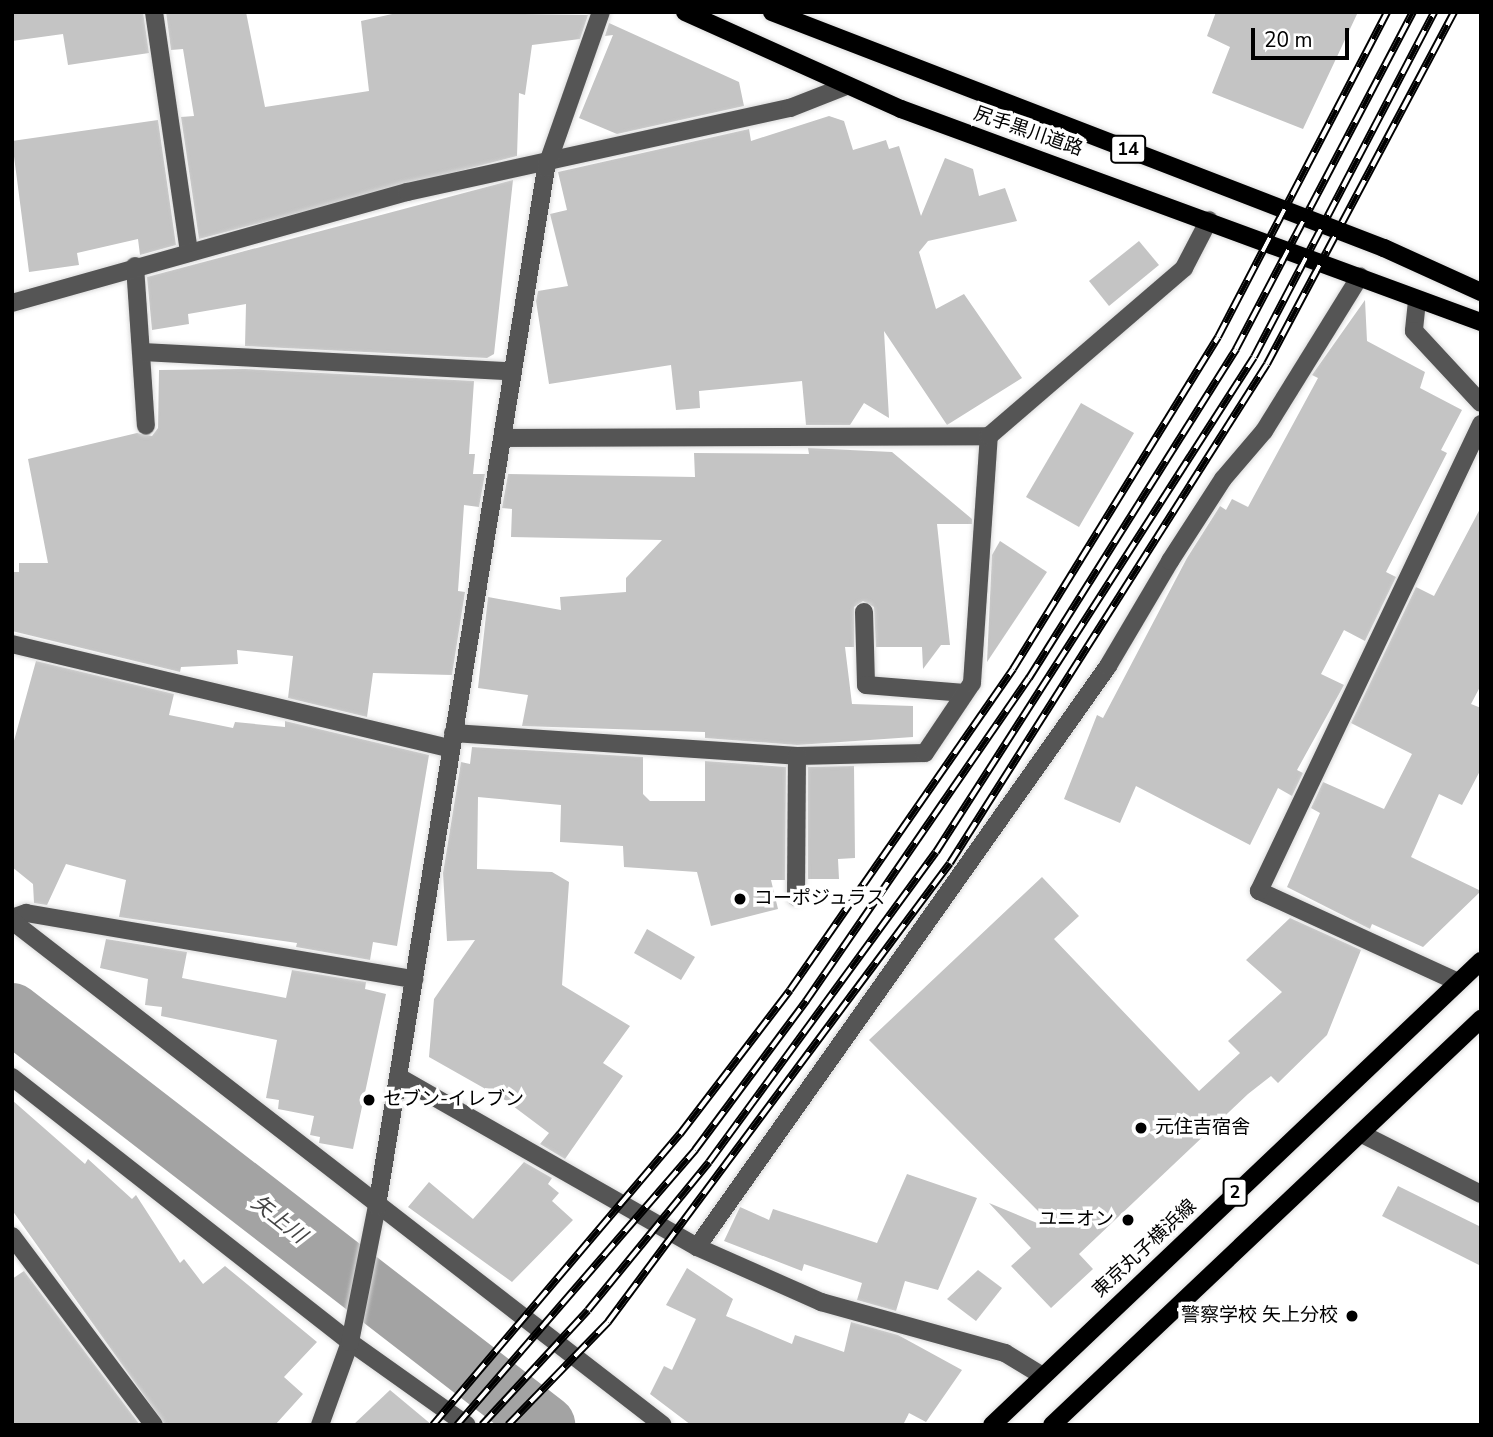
<!DOCTYPE html>
<meta charset="utf-8">
<style>
body{margin:0}
#map{position:relative;width:1493px;height:1437px;overflow:hidden;background:#fff;font-family:"Nunito Sans","Noto Sans JP",sans-serif}
div>[style]{position:absolute}
[style*='--x']{left:calc(var(--x)*1px);top:calc(var(--y)*1px);width:calc(var(--w)*1px);rotate:calc(var(--a)*1deg)}
.river>*{height:60px;margin:-30px;padding:0 30px;transform-origin:30px;border-radius:30px;background:#a3a3a3}
.building>*{inset:0;background:#c4c4c4}
.roads{filter:drop-shadow(0 0 2px #dbdbdb) drop-shadow(0 0 2px #dbdbdb)}
.minor>*{height:18px;margin:-9px;padding:0 9px;transform-origin:9px;border-radius:9px;background:#555}
.major>*{height:18px;margin:-9px;padding:0 9px;transform-origin:9px;border-radius:9px;background:#000}
.rail>*{height:8px;margin-top:-4px;transform-origin:0;background:repeating-linear-gradient(90deg,#fff 0 16px,#000 0 32px);box-sizing:border-box;border-block:2px solid #000}
.dots>*{width:19px;height:19px;translate:-50% -50%;box-sizing:border-box;border:4px solid #fff;border-radius:50%}
span{translate:-50% -50%;white-space:nowrap;text-align:center;line-height:1.15;-webkit-text-stroke:7px #fff;paint-order:stroke}
.shield-label span{padding:2px 5px;background:#fff;border:2px solid;border-radius:5px;-webkit-text-stroke-width:0}
.shield-label{font-size:18px;color:#000;font-weight:700}
.street-label{font-size:19px;color:#000}
.poi-label{font-size:19px;color:#000}
.left{translate:0 -50%;text-align:left}
.right{translate:-100% -50%;text-align:right}
.water-label{font-size:21px;color:#444;font-style:italic}
.frame{position:absolute;inset:0;border:14px solid #000;pointer-events:none}
.scale{position:absolute;left:1251px;top:28px;width:98px;height:32px;box-sizing:border-box;border:4px solid #000;border-top:0;padding-left:9px;font-size:21px;line-height:24px;white-space:nowrap;color:#000;-webkit-text-stroke:5px #fff;paint-order:stroke}
</style>
<div id="map">
<div class="river">
<div style="--x:12;--y:1013;--w:674;--a:37.7"></div>
</div>
<div class="building">
<div style="clip-path:polygon(12px 12px,143px 12px,149px 53px,68px 65px,63px 34px,12px 41px)"></div>
<div style="clip-path:polygon(166px 12px,246px 12px,265px 107px,369px 91px,361px 21px,401px 12px,588px 15px,580px 39px,532px 45px,525px 95px,519px 93px,517px 156px,199px 239px,181px 117px,194px 116px,183px 49px,171px 50px)"></div>
<div style="clip-path:polygon(1216px 12px,1358px 12px,1303px 129px,1212px 93px,1230px 47px,1207px 36px)"></div>
<div style="clip-path:polygon(609px 23px,739px 82px,744px 106px,617px 134px,579px 118px,613px 35px,605px 36px)"></div>
<div style="clip-path:polygon(829px 116px,844px 121px,853px 150px,886px 140px,889px 149px,899px 146px,921px 216px,945px 158px,973px 169px,979px 196px,1005px 188px,1017px 221px,928px 241px,919px 252px,936px 309px,964px 294px,1022px 378px,947px 425px,884px 331px,889px 418px,864px 403px,850px 425px,806px 425px,802px 381px,699px 391px,700px 408px,676px 410px,671px 365px,549px 384px,536px 301px,538px 291px,568px 286px,550px 214px,567px 210px,558px 172px,749px 129px,751px 141px)"></div>
<div style="clip-path:polygon(158px 120px,176px 245px,140px 255px,138px 239px,77px 253px,79px 265px,29px 272px,12px 141px)"></div>
<div style="clip-path:polygon(513px 180px,494px 354px,487px 358px,245px 346px,246px 304px,188px 314px,189px 324px,152px 330px,147px 277px)"></div>
<div style="clip-path:polygon(1139px 241px,1159px 265px,1109px 306px,1089px 281px)"></div>
<div style="clip-path:polygon(1365px 300px,1367px 341px,1425px 372px,1420px 388px,1462px 410px,1441px 450px,1447px 453px,1386px 572px,1396px 577px,1365px 641px,1344px 630px,1321px 674px,1344px 685px,1297px 770px,1303px 773px,1292px 796px,1278px 788px,1250px 845px,1136px 786px,1120px 823px,1064px 799px,1097px 715px,1103px 718px,1187px 558px,1220px 506px,1226px 510px,1232px 499px,1248px 507px,1318px 378px,1312px 375px)"></div>
<div style="clip-path:polygon(245px 369px,474px 381px,469px 454px,475px 454px,473px 474px,485px 474px,479px 507px,464px 505px,458px 591px,465px 592px,452px 675px,373px 673px,367px 717px,288px 698px,293px 656px,237px 650px,238px 664px,181px 667px,180px 672px,12px 631px,12px 572px,19px 572px,19px 563px,48px 563px,28px 459px,137px 433px,152px 436px,158px 428px,159px 370px)"></div>
<div style="clip-path:polygon(1081px 403px,1134px 433px,1079px 527px,1026px 497px)"></div>
<div style="clip-path:polygon(808px 448px,892px 452px,972px 519px,972px 524px,937px 524px,950px 645px,941px 645px,923px 669px,922px 647px,876px 647px,874px 607px,863px 601px,854px 607px,854px 647px,845px 647px,852px 704px,913px 706px,913px 737px,797px 745px,705px 738px,705px 732px,522px 726px,528px 695px,478px 688px,488px 597px,561px 610px,560px 597px,626px 592px,626px 578px,662px 540px,511px 537px,512px 509px,502px 508px,508px 474px,695px 477px,694px 453px,809px 454px)"></div>
<div style="clip-path:polygon(1481px 507px,1481px 685px,1471px 704px,1481px 708px,1481px 769px,1462px 805px,1439px 794px,1411px 857px,1481px 891px,1423px 947px,1372px 924px,1370px 929px,1287px 887px,1320px 813px,1311px 808px,1323px 782px,1384px 809px,1412px 754px,1351px 723px,1416px 587px,1434px 596px)"></div>
<div style="clip-path:polygon(1000px 541px,1047px 572px,987px 662px,992px 555px)"></div>
<div style="clip-path:polygon(36px 661px,174px 694px,169px 715px,233px 728px,235px 722px,285px 727px,285px 721px,429px 755px,397px 946px,373px 942px,370px 960px,296px 947px,297px 943px,119px 917px,126px 880px,66px 864px,47px 905px,34px 903px,33px 884px,12px 867px,12px 748px)"></div>
<div style="clip-path:polygon(472px 747px,643px 757px,643px 794px,650px 801px,705px 801px,705px 761px,786px 767px,785px 880px,771px 880px,778px 909px,711px 926px,697px 872px,624px 867px,623px 846px,560px 842px,561px 805px,478px 797px,477px 869px,552px 872px,569px 882px,562px 985px,630px 1026px,603px 1063px,623px 1076px,565px 1159px,540px 1144px,549px 1133px,505px 1100px,429px 1057px,434px 999px,475px 940px,447px 941px,443px 873px,461px 762px,470px 764px)"></div>
<div style="clip-path:polygon(854px 766px,855px 858px,838px 859px,839px 879px,808px 879px,808px 767px)"></div>
<div style="clip-path:polygon(1042px 877px,1079px 916px,1054px 939px,1199px 1091px,1240px 1053px,1228px 1041px,1282px 992px,1246px 960px,1290px 918px,1361px 950px,1327px 1035px,1278px 1083px,1271px 1076px,1248px 1094px,1079px 1254px,1093px 1269px,1051px 1308px,1011px 1266px,1031px 1248px,989px 1203px,1049px 1228px,1040px 1213px,869px 1040px)"></div>
<div style="clip-path:polygon(647px 929px,695px 957px,681px 980px,634px 953px)"></div>
<div style="clip-path:polygon(106px 939px,187px 952px,182px 978px,286px 998px,292px 970px,366px 982px,365px 989px,386px 994px,353px 1149px,319px 1143px,320px 1137px,310px 1135px,314px 1116px,278px 1109px,279px 1100px,266px 1098px,277px 1040px,161px 1016px,162px 1007px,145px 1005px,148px 979px,100px 968px)"></div>
<div style="clip-path:polygon(12px 1100px,85px 1164px,88px 1159px,132px 1199px,136px 1195px,180px 1263px,184px 1259px,203px 1284px,225px 1266px,317px 1342px,284px 1377px,303px 1394px,275px 1425px,165px 1425px,12px 1210px)"></div>
<div style="clip-path:polygon(524px 1162px,552px 1178px,548px 1184px,559px 1193px,552px 1201px,573px 1220px,512px 1282px,408px 1207px,429px 1182px,473px 1219px)"></div>
<div style="clip-path:polygon(907px 1174px,977px 1198px,938px 1290px,905px 1281px,896px 1311px,857px 1300px,862px 1283px,804px 1264px,802px 1271px,724px 1241px,740px 1207px,769px 1220px,773px 1209px,877px 1243px)"></div>
<div style="clip-path:polygon(1398px 1186px,1481px 1227px,1481px 1266px,1382px 1216px)"></div>
<div style="clip-path:polygon(687px 1268px,733px 1299px,726px 1316px,792px 1344px,795px 1335px,844px 1352px,851px 1322px,898px 1335px,962px 1370px,926px 1422px,909px 1413px,903px 1425px,691px 1425px,650px 1394px,664px 1366px,672px 1370px,696px 1319px,666px 1305px)"></div>
<div style="clip-path:polygon(978px 1270px,1002px 1288px,976px 1321px,947px 1299px)"></div>
<div style="clip-path:polygon(24px 1271px,140px 1425px,12px 1425px,12px 1279px)"></div>
<div style="clip-path:polygon(390px 1390px,432px 1425px,353px 1425px)"></div>
</div>
<div class="roads">
<div class="minor">
<div style="--x:154;--y:12;--w:243;--a:81.7"></div>
<div style="--x:135;--y:266;--w:160;--a:86.1"></div>
<div style="--x:1417;--y:301;--w:30;--a:96"></div>
<div style="--x:1414;--y:331;--w:98;--a:47.1"></div>
<div style="--x:12;--y:303;--w:410;--a:-15.7"></div>
<div style="--x:407;--y:192;--w:392;--a:-12.4"></div>
<div style="--x:790;--y:108;--w:60;--a:-21.4"></div>
<div style="--x:142;--y:352;--w:368;--a:3"></div>
<div style="--x:503;--y:438;--w:486;--a:-0.2"></div>
<div style="--x:864;--y:612;--w:73;--a:88.4"></div>
<div style="--x:866;--y:685;--w:99;--a:4.6"></div>
<div style="--x:12;--y:644;--w:450;--a:13.4"></div>
<div style="--x:453;--y:733;--w:345;--a:3.8"></div>
<div style="--x:797;--y:756;--w:128;--a:-1.3"></div>
<div style="--x:925;--y:753;--w:84;--a:-56.1"></div>
<div style="--x:972;--y:683;--w:248;--a:-86.1"></div>
<div style="--x:989;--y:436;--w:257;--a:-40.7"></div>
<div style="--x:1184;--y:268;--w:54;--a:-62.5"></div>
<div style="--x:796;--y:897;--w:141;--a:-89.6"></div>
<div style="--x:12;--y:918;--w:15;--a:-20"></div>
<div style="--x:26;--y:913;--w:394;--a:9.7"></div>
<div style="--x:12;--y:921;--w:823;--a:37.75"></div>
<div style="--x:1458;--y:982;--w:219;--a:-155.4"></div>
<div style="--x:1259;--y:891;--w:517;--a:-64.57"></div>
<div style="--x:12;--y:1077;--w:429;--a:38.1"></div>
<div style="--x:350;--y:1342;--w:143;--a:35.4"></div>
<div style="--x:399;--y:1077;--w:343;--a:29.7"></div>
<div style="--x:697;--y:1247;--w:136;--a:23.9"></div>
<div style="--x:821;--y:1302;--w:191;--a:15.5"></div>
<div style="--x:1005;--y:1353;--w:42;--a:31.4"></div>
<div style="--x:1362;--y:1134;--w:133;--a:26.8"></div>
<div style="--x:12;--y:1236;--w:236;--a:53.1"></div>
<div style="--x:697;--y:1247;--w:712;--a:-54.72"></div>
<div style="--x:1108;--y:666;--w:122;--a:-59.4"></div>
<div style="--x:1170;--y:561;--w:98;--a:-57.1"></div>
<div style="--x:1223;--y:479;--w:63;--a:-49.5"></div>
<div style="--x:1264;--y:431;--w:182;--a:-58.2"></div>
<div style="--x:320;--y:1425;--w:88;--a:-70.1"></div>
<div style="--x:350;--y:1342;--w:139;--a:-78.8"></div>
<div style="--x:377;--y:1206;--w:1052;--a:-80.75"></div>
<div style="--x:546;--y:168;--w:165;--a:-70.6"></div>
</div>
<div class="major">
<div style="--x:685;--y:12;--w:237;--a:24.2"></div>
<div style="--x:901;--y:109;--w:618;--a:20.17"></div>
<div style="--x:772;--y:12;--w:656;--a:21.09"></div>
<div style="--x:1384;--y:248;--w:107;--a:24.4"></div>
<div style="--x:992;--y:1425;--w:674;--a:-43.5"></div>
<div style="--x:1052;--y:1425;--w:591;--a:-43.42"></div>
</div>
</div>
<div class="rail">
<div style="--x:433;--y:1425;--w:382;--a:-49.7"></div>
<div style="--x:680;--y:1134;--w:181;--a:-52.6"></div>
<div style="--x:790;--y:990;--w:391;--a:-55.2"></div>
<div style="--x:1013;--y:669;--w:390;--a:-58.3"></div>
<div style="--x:1218;--y:337;--w:366;--a:-62.5"></div>
<div style="--x:457;--y:1425;--w:364;--a:-49.1"></div>
<div style="--x:695;--y:1150;--w:186;--a:-53.3"></div>
<div style="--x:806;--y:1001;--w:393;--a:-55.4"></div>
<div style="--x:1029;--y:678;--w:389;--a:-57.8"></div>
<div style="--x:1236;--y:349;--w:381;--a:-62.3"></div>
<div style="--x:482;--y:1425;--w:156;--a:-47.3"></div>
<div style="--x:588;--y:1310;--w:191;--a:-50.7"></div>
<div style="--x:709;--y:1162;--w:384;--a:-53.8"></div>
<div style="--x:936;--y:852;--w:588;--a:-57.28"></div>
<div style="--x:1254;--y:357;--w:389;--a:-62.4"></div>
<div style="--x:508;--y:1425;--w:144;--a:-45.8"></div>
<div style="--x:608;--y:1322;--w:572;--a:-53.31"></div>
<div style="--x:950;--y:863;--w:591;--a:-57.57"></div>
<div style="--x:1267;--y:364;--w:399;--a:-62"></div>
</div>
<div class="dots">
<div style="left:740px;top:899px;background:#000"></div>
<div style="left:369px;top:1100px;background:#000"></div>
<div style="left:1141px;top:1128px;background:#000"></div>
<div style="left:1128px;top:1220px;background:#000"></div>
<div style="left:1352px;top:1316px;background:#000"></div>
</div>
<div class="shield-label">
<span style="left:1128px;top:149px">14</span>
<span style="left:1235px;top:1192px">2</span>
</div>
<div class="street-label">
<span style="left:1028px;top:132px;rotate:19deg">尻手黒川道路</span>
<span style="left:1145px;top:1249px;rotate:-43deg">東京丸子横浜線</span>
</div>
<div class="poi-label">
<span class="left" style="left:754px;top:899px">コーポジュラス</span>
<span class="left" style="left:383px;top:1100px">セブン-イレブン</span>
<span class="left" style="left:1155px;top:1128px">元住吉宿舎</span>
<span class="right" style="left:1114px;top:1220px">ユニオン</span>
<span class="right" style="left:1338px;top:1316px">警察学校 矢上分校</span>
</div>
<div class="water-label">
<span style="left:279px;top:1219px;rotate:38deg">矢上川</span>
</div>
<div class="frame"></div>
<div class="scale">20 m</div>
</div>
